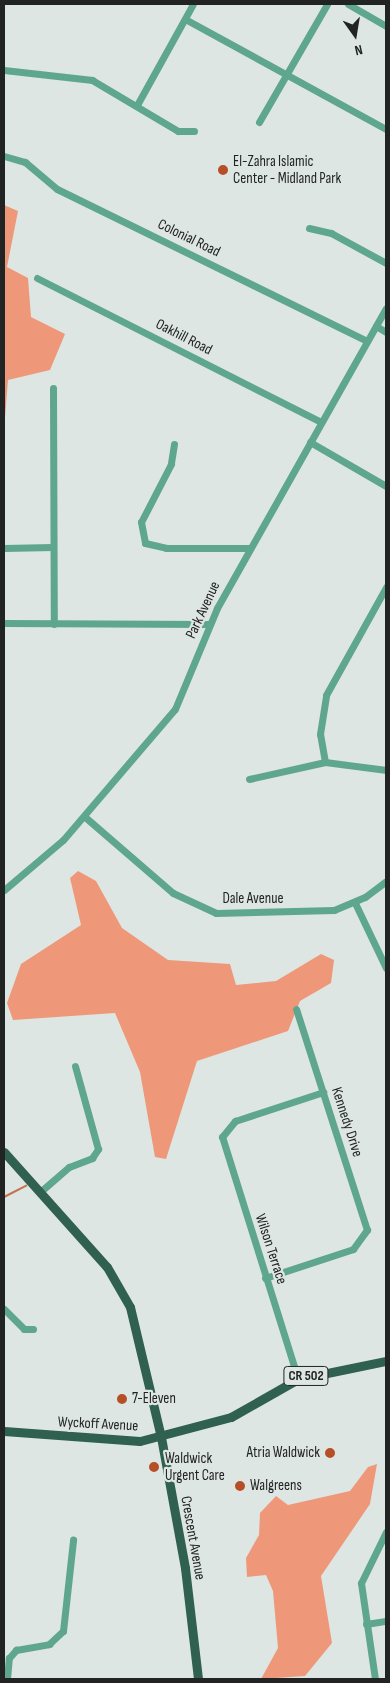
<!DOCTYPE html>
<style>
body{margin:0}
#map{position:relative;width:390px;height:1683px;overflow:hidden;background:#dee6e3;font-family:"Sofia Sans Condensed",sans-serif}
div>[style]{position:absolute}
[style*='--x']{left:calc(var(--x)*1px);top:calc(var(--y)*1px);width:calc(var(--w)*1px);rotate:calc(var(--a)*1deg)}
.green>*{inset:0;background:#ee9879}
.stream>*{height:2px;margin:-1px;padding:0 1px;transform-origin:1px;border-radius:1px;background:#c67050}
.minor>*{height:7px;margin:-3.5px;padding:0 3.5px;transform-origin:3.5px;border-radius:3.5px;background:#5fa68e}
.major>*{height:9px;margin:-4.5px;padding:0 4.5px;transform-origin:4.5px;border-radius:4.5px;background:#2f6050}
.dots>*{width:14px;height:14px;translate:-50% -50%;box-sizing:border-box;border:2px solid #dee6e3;border-radius:50%}
span{translate:-50% -50%;white-space:nowrap;text-align:center;line-height:1.15;-webkit-text-stroke:4.5px #dee6e3;paint-order:stroke}
.shield-label span{padding:1px 4px;background:#dee6e3;border:1px solid;border-radius:4px;-webkit-text-stroke-width:0}
.shield-label{font-size:14px;color:#212423;font-weight:700}
.poi-label{font-size:15px;color:#212423}
.left{translate:0 -50%;text-align:left}
.right{translate:-100% -50%;text-align:right}
.street-label{font-size:15px;color:#212423}
.frame{position:absolute;inset:0;border:5px solid #212423;pointer-events:none}
.north{position:absolute;left:330px;top:10px;width:50px;height:50px;-webkit-text-stroke:4px #dee6e3;paint-order:stroke;rotate:167deg;font-size:14px;font-weight:700;line-height:20px;text-align:center;color:#212423}
.north::after{content:'';display:block;margin:auto;width:18px;height:22px;background:#212423;clip-path:polygon(50% 0,100% 100%,50% 72%,0 100%)}
</style>
<div id="map">
<div class="green">
<div style="clip-path:polygon(4px 205px,18px 211px,7px 267px,28px 278px,31px 317px,65px 334px,50px 370px,8px 380px,4px 430px)"></div>
<div style="clip-path:polygon(78px 871px,96px 881px,122px 928px,168px 960px,230px 964px,236px 985px,276px 981px,321px 954px,334px 960px,331px 983px,300px 1001px,288px 1031px,197px 1061px,166px 1159px,155px 1157px,140px 1072px,115px 1013px,13px 1020px,7px 1003px,21px 964px,81px 925px,70px 878px)"></div>
<div style="clip-path:polygon(377px 1464px,370px 1504px,321px 1576px,332px 1643px,305px 1676px,261px 1679px,278px 1648px,273px 1591px,266px 1575px,247px 1577px,246px 1558px,259px 1535px,260px 1513px,276px 1496px,288px 1505px,350px 1491px,368px 1467px)"></div>
</div>
<div class="stream">
<div style="--x:4;--y:1197;--w:25;--a:-27"></div>
</div>
<div class="minor">
<div style="--x:348;--y:4;--w:44;--a:30.1"></div>
<div style="--x:185;--y:19;--w:229;--a:28.7"></div>
<div style="--x:4;--y:70;--w:89;--a:6.5"></div>
<div style="--x:92;--y:80;--w:100;--a:30.7"></div>
<div style="--x:178;--y:131;--w:16;--a:0"></div>
<div style="--x:137;--y:105;--w:115;--a:-61"></div>
<div style="--x:259;--y:122;--w:136;--a:-60"></div>
<div style="--x:4;--y:156;--w:22;--a:16"></div>
<div style="--x:25;--y:162;--w:42;--a:40.2"></div>
<div style="--x:57;--y:189;--w:345;--a:26.1"></div>
<div style="--x:309;--y:228;--w:23;--a:13"></div>
<div style="--x:331;--y:233;--w:63;--a:28.6"></div>
<div style="--x:37;--y:278;--w:316;--a:26.9"></div>
<div style="--x:376;--y:326;--w:12;--a:31"></div>
<div style="--x:53;--y:388;--w:236;--a:89.8"></div>
<div style="--x:310;--y:442;--w:88;--a:30.1"></div>
<div style="--x:174;--y:444;--w:20;--a:99"></div>
<div style="--x:171;--y:464;--w:65;--a:117.3"></div>
<div style="--x:141;--y:522;--w:21;--a:79"></div>
<div style="--x:145;--y:543;--w:22;--a:13"></div>
<div style="--x:166;--y:548;--w:84;--a:0"></div>
<div style="--x:4;--y:548;--w:49;--a:-1.2"></div>
<div style="--x:4;--y:623;--w:205;--a:0.3"></div>
<div style="--x:325;--y:762;--w:28;--a:-100"></div>
<div style="--x:320;--y:734;--w:39;--a:-81"></div>
<div style="--x:326;--y:695;--w:124;--a:-60.9"></div>
<div style="--x:249;--y:779;--w:78;--a:-12.6"></div>
<div style="--x:325;--y:762;--w:62;--a:7.5"></div>
<div style="--x:85;--y:817;--w:116;--a:40.8"></div>
<div style="--x:173;--y:893;--w:47;--a:24.9"></div>
<div style="--x:216;--y:913;--w:118;--a:-1.5"></div>
<div style="--x:334;--y:910;--w:34;--a:-23"></div>
<div style="--x:365;--y:897;--w:26;--a:-37"></div>
<div style="--x:4;--y:890;--w:77;--a:-40.3"></div>
<div style="--x:63;--y:840;--w:172;--a:-49.5"></div>
<div style="--x:175;--y:709;--w:109;--a:-67.4"></div>
<div style="--x:217;--y:608;--w:344;--a:-60.6"></div>
<div style="--x:355;--y:903;--w:72;--a:64.5"></div>
<div style="--x:40;--y:1192;--w:38;--a:-41"></div>
<div style="--x:69;--y:1167;--w:25;--a:-21"></div>
<div style="--x:92;--y:1158;--w:11;--a:-56"></div>
<div style="--x:98;--y:1149;--w:86;--a:-105.5"></div>
<div style="--x:265;--y:1278;--w:93;--a:-18.2"></div>
<div style="--x:353;--y:1249;--w:24;--a:-54"></div>
<div style="--x:367;--y:1230;--w:232;--a:-107.8"></div>
<div style="--x:4;--y:1309;--w:28;--a:45"></div>
<div style="--x:24;--y:1329;--w:9;--a:0"></div>
<div style="--x:298;--y:1379;--w:254;--a:-107.4"></div>
<div style="--x:222;--y:1137;--w:21;--a:-51"></div>
<div style="--x:235;--y:1121;--w:93;--a:-18.2"></div>
<div style="--x:366;--y:1624;--w:20;--a:-9"></div>
<div style="--x:7;--y:1679;--w:21;--a:-85"></div>
<div style="--x:9;--y:1658;--w:11;--a:-49"></div>
<div style="--x:16;--y:1650;--w:34;--a:-10"></div>
<div style="--x:49;--y:1644;--w:19;--a:-43"></div>
<div style="--x:63;--y:1631;--w:92;--a:-83.7"></div>
<div style="--x:375;--y:1679;--w:97;--a:-98.3"></div>
<div style="--x:361;--y:1583;--w:57;--a:-63.9"></div>
</div>
<div class="major">
<div style="--x:4;--y:1152;--w:154;--a:48.2"></div>
<div style="--x:107;--y:1267;--w:46;--a:60.1"></div>
<div style="--x:130;--y:1307;--w:134;--a:76.6"></div>
<div style="--x:161;--y:1437;--w:133;--a:79.6"></div>
<div style="--x:185;--y:1568;--w:112;--a:83.3"></div>
<div style="--x:4;--y:1431;--w:136;--a:4.2"></div>
<div style="--x:140;--y:1441;--w:94;--a:-14.8"></div>
<div style="--x:231;--y:1417;--w:77;--a:-29.6"></div>
<div style="--x:298;--y:1379;--w:90;--a:-11.6"></div>
</div>
<div class="dots">
<div style="left:223px;top:170px;background:#b64f26"></div>
<div style="left:122px;top:1399px;background:#b64f26"></div>
<div style="left:330px;top:1453px;background:#b64f26"></div>
<div style="left:154px;top:1467px;background:#b64f26"></div>
<div style="left:240px;top:1486px;background:#b64f26"></div>
</div>
<div class="shield-label">
<span style="left:306px;top:1376px">CR 502</span>
</div>
<div class="poi-label">
<span class="left" style="left:233px;top:170px">El-Zahra Islamic<br>Center - Midland Park</span>
<span class="left" style="left:132px;top:1399px">7-Eleven</span>
<span class="right" style="left:320px;top:1453px">Atria Waldwick</span>
<span class="left" style="left:165px;top:1467px">Waldwick<br>Urgent Care</span>
<span class="left" style="left:250px;top:1486px">Walgreens</span>
</div>
<div class="street-label">
<span style="left:189px;top:238px;rotate:26deg">Colonial Road</span>
<span style="left:184px;top:337px;rotate:27deg">Oakhill Road</span>
<span style="left:203px;top:610px;rotate:-65deg">Park Avenue</span>
<span style="left:253px;top:899px">Dale Avenue</span>
<span style="left:347px;top:1122px;rotate:72deg">Kennedy Drive</span>
<span style="left:271px;top:1249px;rotate:72deg">Wilson Terrace</span>
<span style="left:98px;top:1424px;rotate:3deg">Wyckoff Avenue</span>
<span style="left:193px;top:1538px;rotate:80deg">Crescent Avenue</span>
</div>
<div class="frame"></div>
<div class="north">N</div>
</div>
